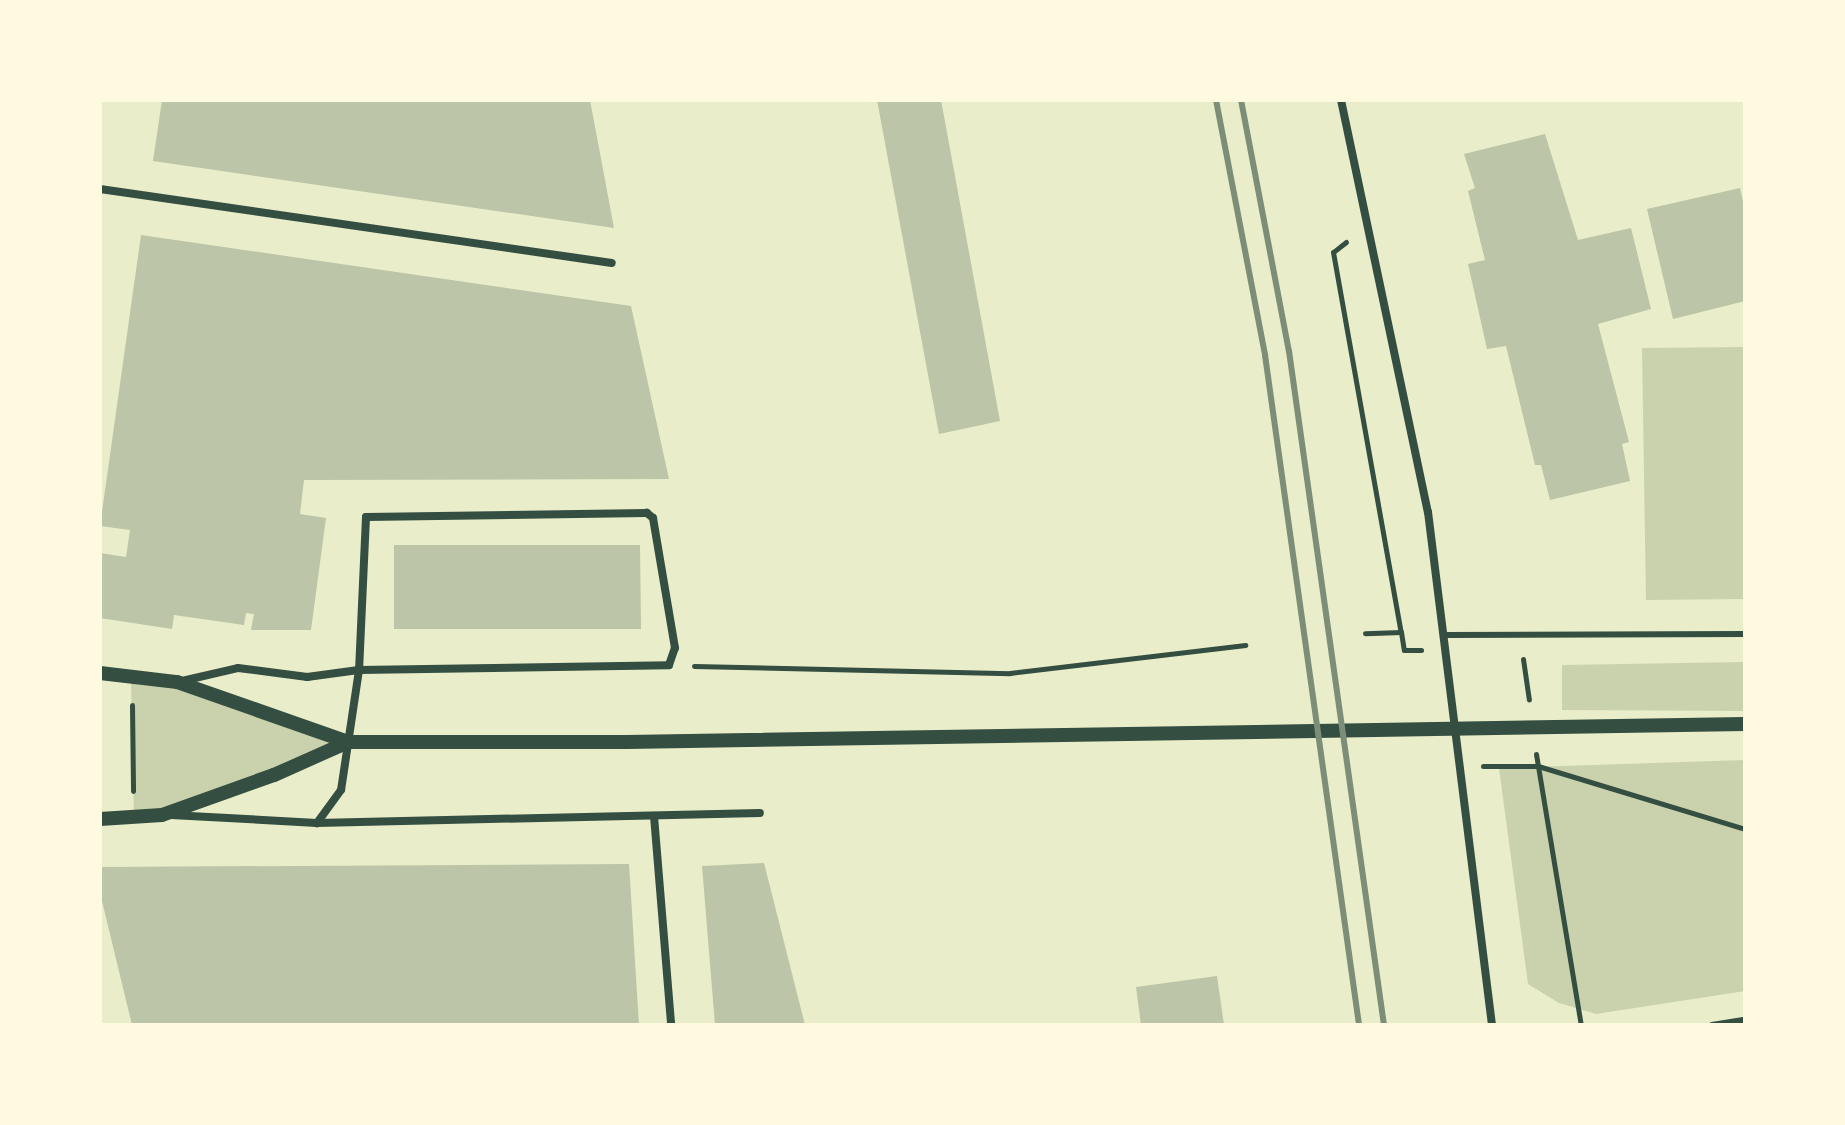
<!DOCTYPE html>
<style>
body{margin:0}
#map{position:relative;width:1845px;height:1125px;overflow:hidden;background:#e9edc9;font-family:Manrope,sans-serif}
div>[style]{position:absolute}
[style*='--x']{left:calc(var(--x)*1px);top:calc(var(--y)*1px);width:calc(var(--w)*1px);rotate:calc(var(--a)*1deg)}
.green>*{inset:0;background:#cad2ad}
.building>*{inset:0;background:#bcc5a7}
.path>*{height:5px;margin:-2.5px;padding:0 2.5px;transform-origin:2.5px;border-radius:2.5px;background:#344e41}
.service>*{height:6px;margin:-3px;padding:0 3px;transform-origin:3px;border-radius:3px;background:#344e41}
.minor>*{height:8px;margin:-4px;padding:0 4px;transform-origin:4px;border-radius:4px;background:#344e41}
.tertiary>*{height:14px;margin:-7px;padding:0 7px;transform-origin:7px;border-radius:7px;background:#344e41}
.rail>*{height:6px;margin:-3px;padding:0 3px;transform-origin:3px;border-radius:3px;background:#7c8e77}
span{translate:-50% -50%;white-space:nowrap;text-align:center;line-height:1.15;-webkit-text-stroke:6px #fefae0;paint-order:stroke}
.frame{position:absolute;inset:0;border:102px solid #fefae0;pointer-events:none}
</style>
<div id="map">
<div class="green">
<div style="clip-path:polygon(1745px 347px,1745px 599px,1646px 600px,1642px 348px)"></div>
<div style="clip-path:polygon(1745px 662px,1745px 711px,1562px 710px,1562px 665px)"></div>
<div style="clip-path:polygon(131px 680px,177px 682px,348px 742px,134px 819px)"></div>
<div style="clip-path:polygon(1745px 760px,1745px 991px,1596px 1014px,1559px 1003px,1528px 984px,1499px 768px)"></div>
</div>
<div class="building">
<div style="clip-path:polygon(162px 100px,590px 100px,614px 228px,153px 161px)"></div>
<div style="clip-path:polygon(877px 100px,941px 100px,1000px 421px,939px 434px)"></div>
<div style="clip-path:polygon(1545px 134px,1578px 240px,1631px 228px,1651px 309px,1598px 324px,1629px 442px,1622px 444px,1630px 481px,1550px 500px,1541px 465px,1535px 465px,1506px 346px,1487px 349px,1468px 264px,1485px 260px,1468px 191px,1475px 188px,1464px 154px)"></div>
<div style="clip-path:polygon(1740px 188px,1745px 211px,1745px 301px,1673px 319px,1647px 209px)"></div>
<div style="clip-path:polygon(141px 235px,631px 306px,669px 479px,304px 480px,300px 514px,326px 518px,311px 630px,251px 630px,254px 614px,246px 613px,244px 625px,174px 615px,172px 629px,100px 618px,100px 553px,126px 557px,130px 530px,100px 526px)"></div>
<div style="clip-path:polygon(394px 545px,640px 545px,641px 629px,394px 629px)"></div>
<div style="clip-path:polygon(764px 863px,805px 1025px,715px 1025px,702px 866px)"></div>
<div style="clip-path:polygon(629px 864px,639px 1025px,132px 1025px,100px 893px,100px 867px)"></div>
<div style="clip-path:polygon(1217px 976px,1224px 1025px,1141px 1025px,1136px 987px)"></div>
</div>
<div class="path">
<div style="--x:1346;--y:242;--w:16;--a:142"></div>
<div style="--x:1333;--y:252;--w:386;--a:79.9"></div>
<div style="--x:1401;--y:632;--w:36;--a:178"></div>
<div style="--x:1401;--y:632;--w:18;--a:81"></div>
<div style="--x:1404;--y:650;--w:17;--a:0"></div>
<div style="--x:1523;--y:659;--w:41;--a:81.7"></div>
<div style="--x:694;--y:666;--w:316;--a:1.3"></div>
<div style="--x:1010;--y:673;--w:237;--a:-6.8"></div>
<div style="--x:132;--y:705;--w:86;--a:89.3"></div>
<div style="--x:1536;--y:754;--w:275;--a:80.6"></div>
<div style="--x:1483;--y:766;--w:55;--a:0"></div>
<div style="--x:1538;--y:766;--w:216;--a:16.9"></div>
</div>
<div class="service">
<div style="--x:1446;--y:635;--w:299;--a:-0.2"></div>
<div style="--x:1712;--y:1025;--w:33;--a:-9"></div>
</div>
<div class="minor">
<div style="--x:1341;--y:100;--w:421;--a:78.1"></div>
<div style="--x:1428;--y:512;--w:517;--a:82.89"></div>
<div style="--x:100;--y:189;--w:517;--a:8.22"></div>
<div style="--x:182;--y:681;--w:57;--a:-13.1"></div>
<div style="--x:238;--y:668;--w:70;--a:7.4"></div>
<div style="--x:307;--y:677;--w:52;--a:-7.7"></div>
<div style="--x:359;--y:670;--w:310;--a:-0.9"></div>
<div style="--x:669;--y:665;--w:18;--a:-71"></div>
<div style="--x:675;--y:648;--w:132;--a:-99.6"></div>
<div style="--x:653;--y:518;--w:8;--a:-140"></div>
<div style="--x:647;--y:513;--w:281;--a:179.2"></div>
<div style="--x:366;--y:517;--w:153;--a:92.6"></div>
<div style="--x:359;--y:670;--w:121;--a:98.5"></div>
<div style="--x:341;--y:790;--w:41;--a:126"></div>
<div style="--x:171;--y:815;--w:146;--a:3.1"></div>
<div style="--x:317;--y:823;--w:443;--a:-1.3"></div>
<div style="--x:654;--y:816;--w:210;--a:85.3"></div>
</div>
<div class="tertiary">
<div style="--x:100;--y:673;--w:78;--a:6.7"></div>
<div style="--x:177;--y:682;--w:181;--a:19.3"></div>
<div style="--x:348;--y:742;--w:279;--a:0"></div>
<div style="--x:627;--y:742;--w:1118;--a:-0.92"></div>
<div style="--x:100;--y:819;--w:62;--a:-3.7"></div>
<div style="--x:162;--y:815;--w:119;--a:-19.7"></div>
<div style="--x:274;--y:775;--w:81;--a:-24"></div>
</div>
<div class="rail">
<div style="--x:1216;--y:100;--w:260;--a:79.1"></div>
<div style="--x:1265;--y:355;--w:677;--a:82.01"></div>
<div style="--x:1241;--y:100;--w:256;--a:79.2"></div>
<div style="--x:1289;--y:351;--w:681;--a:81.98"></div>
</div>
<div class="frame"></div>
</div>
